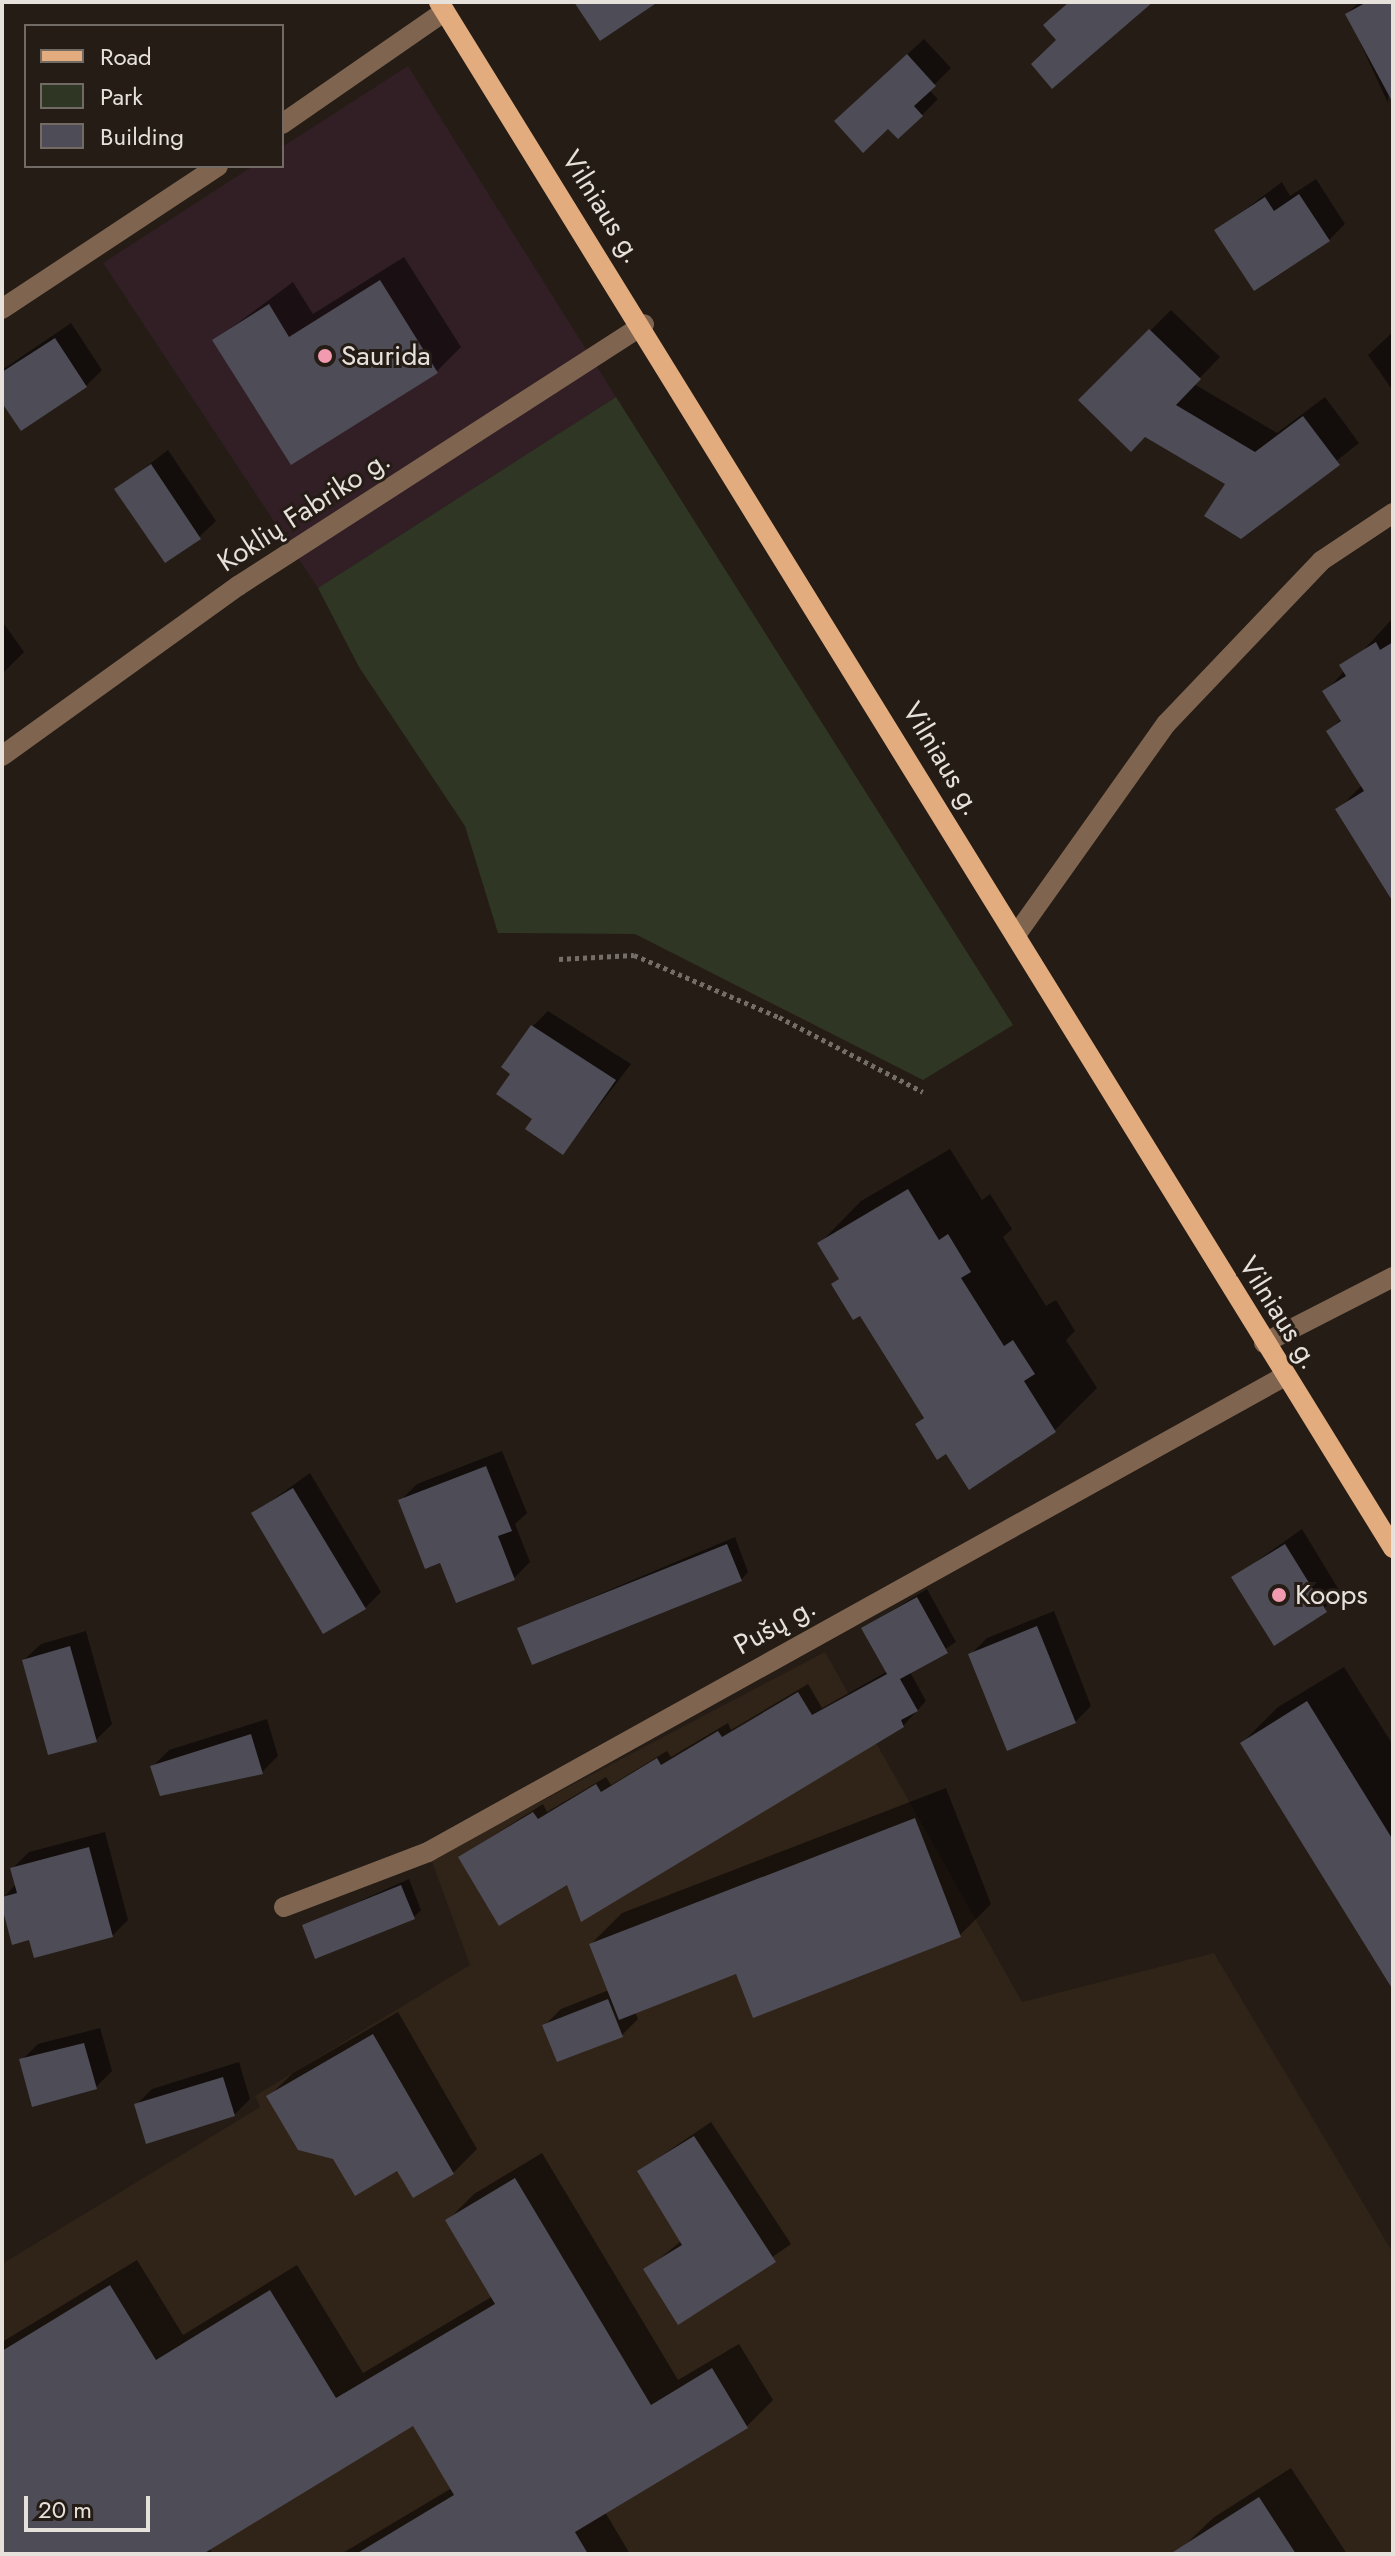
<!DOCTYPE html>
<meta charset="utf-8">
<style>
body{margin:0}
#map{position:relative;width:1395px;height:2556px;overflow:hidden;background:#241c15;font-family:Jost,sans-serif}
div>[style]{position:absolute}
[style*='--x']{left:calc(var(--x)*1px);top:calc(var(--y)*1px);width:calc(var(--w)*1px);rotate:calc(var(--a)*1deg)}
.commercial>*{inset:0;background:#311f25}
.built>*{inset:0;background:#302318}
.green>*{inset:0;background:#2f3623}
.shadow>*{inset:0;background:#0007}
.building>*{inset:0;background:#4e4c57}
.path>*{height:5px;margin-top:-2.5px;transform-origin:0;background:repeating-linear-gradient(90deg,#756d67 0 4px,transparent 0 8px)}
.minor>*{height:20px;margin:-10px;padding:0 10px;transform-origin:10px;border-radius:10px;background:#7f6550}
.major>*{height:20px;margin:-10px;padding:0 10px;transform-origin:10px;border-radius:10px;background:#e3ac7f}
.dots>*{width:22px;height:22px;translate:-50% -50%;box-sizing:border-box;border:4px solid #241c15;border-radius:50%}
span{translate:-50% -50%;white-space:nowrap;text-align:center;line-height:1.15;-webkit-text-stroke:6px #241c15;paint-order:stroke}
.street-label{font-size:28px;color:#e7e1dc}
.poi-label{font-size:28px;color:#e7e1dc}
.left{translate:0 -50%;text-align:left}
.frame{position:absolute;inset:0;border:4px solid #e7e1dc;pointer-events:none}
.legend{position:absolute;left:24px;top:24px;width:260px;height:144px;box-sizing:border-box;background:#241c15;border:2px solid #726b65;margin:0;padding:10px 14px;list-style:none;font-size:24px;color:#e7e1dc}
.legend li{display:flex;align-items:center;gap:16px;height:40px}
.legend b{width:40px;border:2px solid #726b65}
.scale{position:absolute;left:24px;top:2496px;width:126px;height:36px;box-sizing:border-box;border:4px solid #e7e1dc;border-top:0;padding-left:10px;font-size:24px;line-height:28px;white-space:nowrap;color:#e7e1dc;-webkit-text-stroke:6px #241c15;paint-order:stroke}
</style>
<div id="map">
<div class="commercial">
<div style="clip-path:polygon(408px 66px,616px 397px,318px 588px,103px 263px,253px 166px,282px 166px,282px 147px)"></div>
</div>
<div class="built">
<div style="clip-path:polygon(825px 1652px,1022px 2002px,1214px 1953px,1393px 2253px,1393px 2554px,2px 2554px,2px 2264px,260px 2107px,255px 2096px,470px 1965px,431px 1859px)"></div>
</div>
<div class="green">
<div style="clip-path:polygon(616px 397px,1013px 1025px,923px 1080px,635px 934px,498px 933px,465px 826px,359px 667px,318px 588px)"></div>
</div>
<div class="shadow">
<div style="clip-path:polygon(1359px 2px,1393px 2px,1388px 103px,1347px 14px)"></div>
<div style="clip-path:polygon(924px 39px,951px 68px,929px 90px,938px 99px,922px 115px,888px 126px,852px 105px)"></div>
<div style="clip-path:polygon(1316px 179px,1345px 224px,1329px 240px,1217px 230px,1282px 182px,1290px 196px)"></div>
<div style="clip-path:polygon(404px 257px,461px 347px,437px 371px,291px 462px,215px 340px,293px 282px,313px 314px)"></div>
<div style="clip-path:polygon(1171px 310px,1220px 357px,1194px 384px,1277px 433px,1325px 397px,1359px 443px,1241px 537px,1228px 483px,1081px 400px)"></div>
<div style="clip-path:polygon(71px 323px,102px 370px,86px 386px,2px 400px,2px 370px)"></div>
<div style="clip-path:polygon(1393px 332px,1393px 391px,1368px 355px)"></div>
<div style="clip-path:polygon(168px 450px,216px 521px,199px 537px,117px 489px)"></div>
<div style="clip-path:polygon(1393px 618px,1393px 898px,1338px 810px,1362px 785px,1329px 731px,1342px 718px,1325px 692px)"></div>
<div style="clip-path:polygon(2px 621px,24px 652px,2px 674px)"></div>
<div style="clip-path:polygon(548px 1011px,631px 1064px,563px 1153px,535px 1119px,513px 1073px,532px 1027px)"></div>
<div style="clip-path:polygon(950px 1149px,982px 1200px,990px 1194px,1012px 1229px,1003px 1237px,1046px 1306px,1056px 1300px,1075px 1331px,1066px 1340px,1097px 1388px,1055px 1430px,969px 1487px,947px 1451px,917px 1424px,925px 1416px,861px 1313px,833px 1285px,841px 1277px,820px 1243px,861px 1201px)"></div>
<div style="clip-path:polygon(502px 1451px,527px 1513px,515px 1524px,530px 1562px,514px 1578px,442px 1560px,401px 1500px,417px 1484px)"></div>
<div style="clip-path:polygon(310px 1473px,381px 1592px,365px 1608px,253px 1514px)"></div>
<div style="clip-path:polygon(1302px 1529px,1342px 1595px,1274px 1643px,1233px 1578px)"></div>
<div style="clip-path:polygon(735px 1537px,748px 1572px,741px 1580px,519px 1628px)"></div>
<div style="clip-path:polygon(927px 1589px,956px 1642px,910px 1672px,926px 1701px,903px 1726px,568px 1882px,460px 1857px,543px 1804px,547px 1812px,606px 1777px,611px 1785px,667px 1751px,671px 1757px,728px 1723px,731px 1730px,808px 1684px,822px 1708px,888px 1671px,864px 1628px)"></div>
<div style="clip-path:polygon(1054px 1611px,1091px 1706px,1075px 1722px,971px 1654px,987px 1638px)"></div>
<div style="clip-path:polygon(86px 1631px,112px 1724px,96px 1740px,24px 1660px,41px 1644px)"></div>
<div style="clip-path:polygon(1344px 1667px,1393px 1745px,1393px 1986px,1242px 1743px,1278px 1707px)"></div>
<div style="clip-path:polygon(267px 1719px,278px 1756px,262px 1772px,153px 1766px,169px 1750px)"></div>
<div style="clip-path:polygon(946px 1788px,991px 1904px,960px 1935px,738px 1972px,635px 2012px,638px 2019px,622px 2035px,545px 2025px,561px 2009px,609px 1990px,591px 1944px,622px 1913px)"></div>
<div style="clip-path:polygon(105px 1832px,128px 1920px,112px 1936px,31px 1938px,2px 1899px,17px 1883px,13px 1868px,29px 1852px)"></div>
<div style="clip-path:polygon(409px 1879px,421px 1910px,414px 1917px,304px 1926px)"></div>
<div style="clip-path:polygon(398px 2012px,477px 2149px,453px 2173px,398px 2168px,269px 2096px,293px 2073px)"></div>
<div style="clip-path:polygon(100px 2028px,112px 2071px,96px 2087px,22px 2060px,38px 2044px)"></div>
<div style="clip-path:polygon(239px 2062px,250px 2099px,234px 2115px,136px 2105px,152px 2089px)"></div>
<div style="clip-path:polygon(711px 2122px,791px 2244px,679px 2322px,646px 2270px,681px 2241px,639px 2171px)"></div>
<div style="clip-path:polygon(542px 2153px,678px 2380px,739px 2344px,773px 2400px,747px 2426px,605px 2512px,630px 2554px,341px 2554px,452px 2488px,413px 2423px,209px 2548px,213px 2554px,2px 2554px,2px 2342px,137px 2260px,183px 2335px,297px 2265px,363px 2373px,493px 2296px,448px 2220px,474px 2194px)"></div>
<div style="clip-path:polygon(1291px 2468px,1347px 2554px,1185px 2554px,1182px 2548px,1213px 2518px)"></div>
</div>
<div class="building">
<div style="clip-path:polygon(574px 2px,658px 2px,600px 41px)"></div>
<div style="clip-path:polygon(1069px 2px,1153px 2px,1052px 89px,1031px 64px,1056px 40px,1043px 25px)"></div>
<div style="clip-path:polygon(1367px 2px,1393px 2px,1393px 103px,1345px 14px)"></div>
<div style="clip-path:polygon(907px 54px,936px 86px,914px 106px,923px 116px,898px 139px,888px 129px,863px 153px,834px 121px)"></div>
<div style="clip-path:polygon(1299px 194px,1330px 241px,1254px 291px,1214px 230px,1265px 197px,1274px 211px)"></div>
<div style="clip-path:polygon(380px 280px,438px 373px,291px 465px,212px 340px,269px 304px,289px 337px)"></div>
<div style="clip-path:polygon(1149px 329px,1201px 379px,1176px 405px,1255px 452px,1303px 416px,1340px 465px,1241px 539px,1204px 516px,1225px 484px,1145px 437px,1131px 452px,1078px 400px)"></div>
<div style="clip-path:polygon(55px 338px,87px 387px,21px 431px,2px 403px,2px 372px)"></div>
<div style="clip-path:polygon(151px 464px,201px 539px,165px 563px,114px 489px)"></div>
<div style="clip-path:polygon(1376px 642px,1380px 650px,1393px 642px,1393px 902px,1335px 809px,1364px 791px,1326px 731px,1341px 721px,1322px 691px,1346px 676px,1339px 665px)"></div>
<div style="clip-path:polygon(531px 1025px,616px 1080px,563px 1155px,525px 1129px,532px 1119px,496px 1094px,510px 1074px,501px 1067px)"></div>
<div style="clip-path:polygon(908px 1189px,939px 1240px,948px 1234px,971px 1272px,961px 1278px,1004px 1346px,1013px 1340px,1035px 1374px,1024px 1381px,1056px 1432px,969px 1490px,946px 1454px,937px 1460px,915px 1424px,924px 1418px,860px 1316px,853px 1320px,831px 1284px,839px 1279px,817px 1243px)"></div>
<div style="clip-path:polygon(486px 1466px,512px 1531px,498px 1536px,515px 1580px,456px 1603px,440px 1563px,425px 1569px,398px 1500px)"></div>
<div style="clip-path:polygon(293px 1488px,366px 1609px,323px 1634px,251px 1513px)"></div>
<div style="clip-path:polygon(727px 1544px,742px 1581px,532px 1665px,517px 1628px)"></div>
<div style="clip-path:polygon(1285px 1544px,1327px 1612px,1274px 1646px,1231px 1577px)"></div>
<div style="clip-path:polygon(917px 1597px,948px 1653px,900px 1679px,918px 1711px,901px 1720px,904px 1727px,581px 1922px,567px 1885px,499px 1926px,458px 1857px,533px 1812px,538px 1819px,596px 1784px,601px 1792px,657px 1758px,661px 1765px,718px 1731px,722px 1737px,798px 1692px,812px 1715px,887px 1674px,861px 1628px)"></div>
<div style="clip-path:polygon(1037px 1626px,1076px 1723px,1007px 1751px,968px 1654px)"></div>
<div style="clip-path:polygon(70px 1646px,97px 1742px,48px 1755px,22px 1660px)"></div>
<div style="clip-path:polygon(1307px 1701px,1393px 1840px,1393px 1990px,1240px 1743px)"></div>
<div style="clip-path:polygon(251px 1734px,263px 1774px,160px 1796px,150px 1766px)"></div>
<div style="clip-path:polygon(915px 1818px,961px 1937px,753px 2018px,736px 1974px,619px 2020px,589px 1944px)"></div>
<div style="clip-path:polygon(89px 1847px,113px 1937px,34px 1958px,29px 1940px,12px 1945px,2px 1907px,2px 1897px,17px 1893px,10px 1868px)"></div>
<div style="clip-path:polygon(401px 1885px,415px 1919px,315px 1959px,302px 1925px)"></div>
<div style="clip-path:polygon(608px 1999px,623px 2037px,557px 2062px,542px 2025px)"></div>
<div style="clip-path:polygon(373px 2034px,454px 2174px,413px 2198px,397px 2171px,355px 2196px,333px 2159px,298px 2150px,266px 2096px)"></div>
<div style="clip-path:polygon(84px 2043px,97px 2089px,32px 2107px,19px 2059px)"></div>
<div style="clip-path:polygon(223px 2077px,235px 2116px,146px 2144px,134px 2104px)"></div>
<div style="clip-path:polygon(694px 2136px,776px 2262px,678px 2325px,643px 2269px,682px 2245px,637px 2171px)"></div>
<div style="clip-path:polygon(515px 2178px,651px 2405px,712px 2368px,748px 2428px,575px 2532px,588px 2554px,356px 2554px,454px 2495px,413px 2426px,203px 2554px,2px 2554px,2px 2351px,110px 2285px,156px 2360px,270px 2290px,336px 2398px,495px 2304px,445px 2220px)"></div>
<div style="clip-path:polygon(1259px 2497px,1296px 2554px,1170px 2554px)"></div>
</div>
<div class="path">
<div style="--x:559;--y:959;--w:75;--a:-3.1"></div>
<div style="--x:634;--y:955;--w:158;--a:23.2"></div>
<div style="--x:779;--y:1017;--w:162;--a:27.5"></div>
</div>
<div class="minor">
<div style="--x:282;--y:124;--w:198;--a:-34.7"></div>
<div style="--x:2;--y:309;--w:259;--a:-33.5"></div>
<div style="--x:2;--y:756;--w:291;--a:-35.8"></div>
<div style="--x:238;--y:586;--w:483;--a:-32.8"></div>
<div style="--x:1016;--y:935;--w:259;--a:-54.6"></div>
<div style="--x:1166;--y:724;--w:225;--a:-46.4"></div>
<div style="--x:1321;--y:561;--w:87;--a:-33.7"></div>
<div style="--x:1264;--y:1343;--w:145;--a:-27.1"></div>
<div style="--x:284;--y:1907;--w:154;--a:-20.9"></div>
<div style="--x:428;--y:1852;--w:980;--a:-29.05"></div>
</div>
<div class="major">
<div style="--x:439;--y:2;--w:1817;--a:58.32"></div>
</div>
<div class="dots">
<div style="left:325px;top:356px;background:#f29aaf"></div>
<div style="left:1279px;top:1595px;background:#f29aaf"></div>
</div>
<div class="street-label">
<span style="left:602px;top:207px;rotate:58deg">Vilniaus g.</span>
<span style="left:304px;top:511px;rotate:-33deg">Koklių Fabriko g.</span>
<span style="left:942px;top:759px;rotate:59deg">Vilniaus g.</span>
<span style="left:1279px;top:1313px;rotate:58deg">Vilniaus g.</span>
<span style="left:775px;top:1626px;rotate:-29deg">Pušų g.</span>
</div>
<div class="poi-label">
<span class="left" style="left:341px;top:356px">Saurida</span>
<span class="left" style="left:1295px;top:1595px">Koops</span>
</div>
<div class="frame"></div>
<ul class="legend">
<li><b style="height:10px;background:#e3ac7f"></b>Road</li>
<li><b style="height:22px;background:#2f3623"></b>Park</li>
<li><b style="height:22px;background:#4e4c57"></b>Building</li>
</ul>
<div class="scale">20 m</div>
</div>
